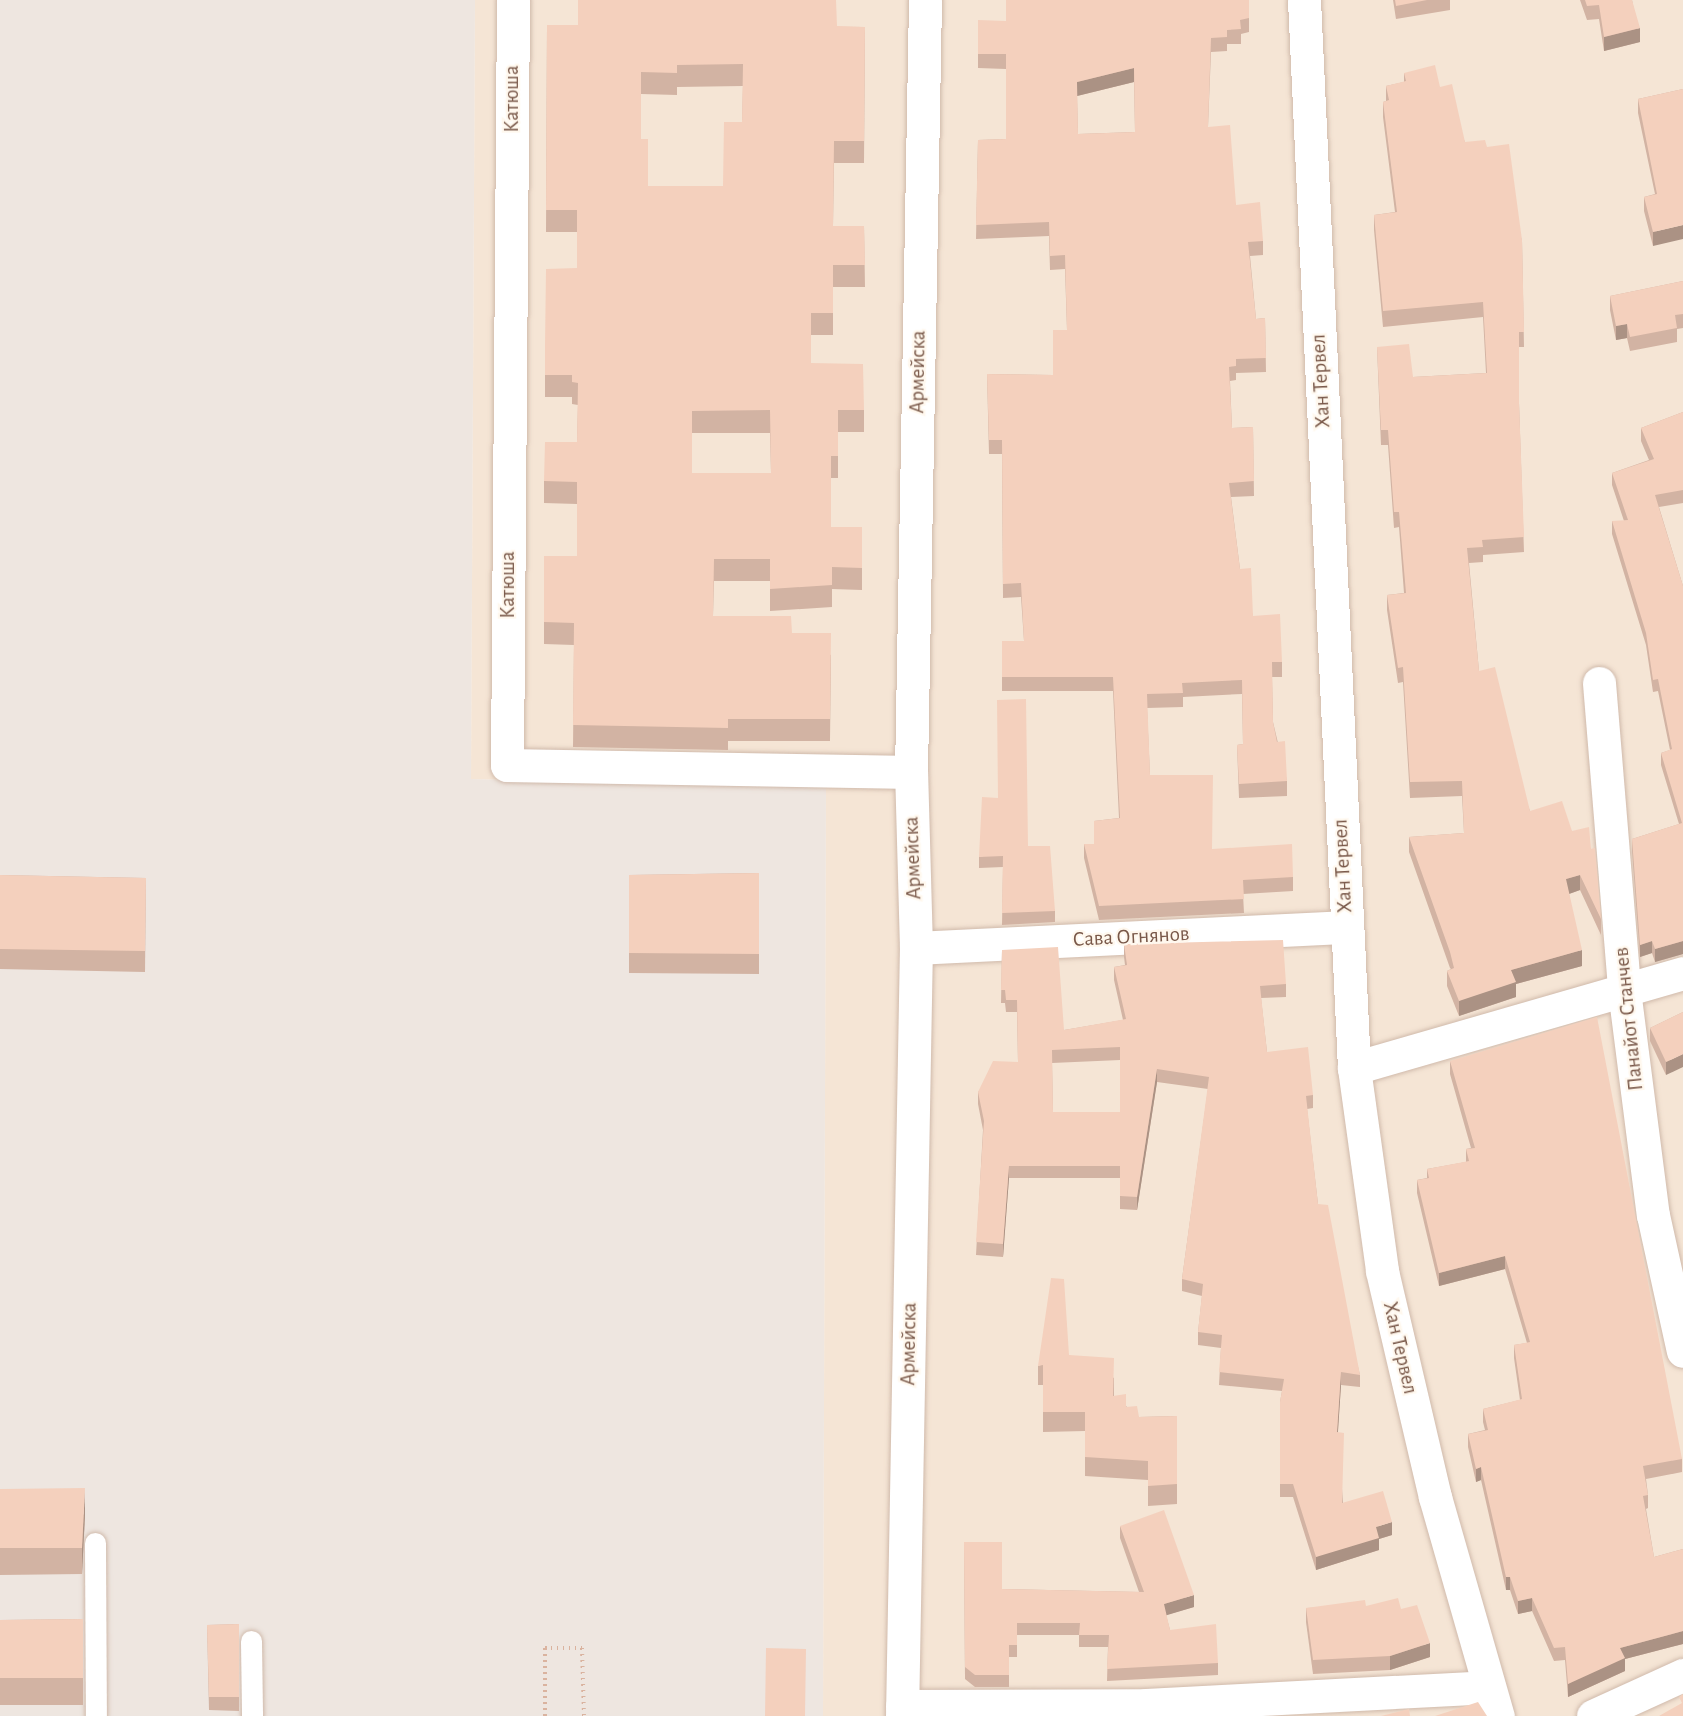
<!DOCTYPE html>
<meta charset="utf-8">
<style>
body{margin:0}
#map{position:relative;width:1683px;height:1716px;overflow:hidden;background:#fdf3e7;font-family:"Alegreya Sans",sans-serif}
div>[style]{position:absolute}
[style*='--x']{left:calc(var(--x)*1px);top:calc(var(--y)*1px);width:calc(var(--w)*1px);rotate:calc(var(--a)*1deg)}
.residential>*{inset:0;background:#f5e5d5}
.industrial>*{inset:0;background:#eee6e0}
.path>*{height:4px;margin-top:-2px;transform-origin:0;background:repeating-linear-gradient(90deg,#dab39f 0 1.5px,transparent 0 6px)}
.roads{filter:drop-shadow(0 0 2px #d0baab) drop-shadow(0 0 2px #d0baab)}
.service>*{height:21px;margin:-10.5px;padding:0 10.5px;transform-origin:10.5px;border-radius:10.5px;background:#fff}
.minor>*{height:33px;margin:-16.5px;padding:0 16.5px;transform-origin:16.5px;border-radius:16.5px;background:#fff}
.wall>*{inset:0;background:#d2b3a3}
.shaded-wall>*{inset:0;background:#ab9284}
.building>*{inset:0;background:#f4d0bd}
span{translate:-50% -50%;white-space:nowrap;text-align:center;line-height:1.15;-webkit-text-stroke:4.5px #fff8ee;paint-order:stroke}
.street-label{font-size:21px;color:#795849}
</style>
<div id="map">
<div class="residential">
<div style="clip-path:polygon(475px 0,1683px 0,1683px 1716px,823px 1716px,826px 788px,471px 779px)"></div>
</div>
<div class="industrial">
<div style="clip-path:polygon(0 0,475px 0,471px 779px,826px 787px,823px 1716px,0 1716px)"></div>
</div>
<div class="path">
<div style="--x:545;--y:1716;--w:68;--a:-90"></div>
<div style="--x:545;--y:1648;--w:37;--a:0"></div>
<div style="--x:582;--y:1648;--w:68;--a:88.3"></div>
</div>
<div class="roads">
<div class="service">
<div style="--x:95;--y:1543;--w:173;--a:89.7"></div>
<div style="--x:251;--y:1641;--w:75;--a:89.2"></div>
</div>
<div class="minor">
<div style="--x:513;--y:0;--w:765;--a:90.45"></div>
<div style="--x:507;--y:765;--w:404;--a:1"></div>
<div style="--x:1304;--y:0;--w:1069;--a:87.32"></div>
<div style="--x:1354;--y:1068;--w:205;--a:82.1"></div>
<div style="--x:1382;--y:1271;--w:232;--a:76.8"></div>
<div style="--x:1435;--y:1497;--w:228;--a:74"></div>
<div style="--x:1599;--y:683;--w:308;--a:85.3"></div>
<div style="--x:1624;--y:990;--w:227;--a:82.7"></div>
<div style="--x:1653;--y:1215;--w:139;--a:77.6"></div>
<div style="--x:916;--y:948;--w:431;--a:-2.8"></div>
<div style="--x:1354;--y:1068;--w:342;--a:-16.1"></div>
<div style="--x:902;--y:1706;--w:244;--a:-0.2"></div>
<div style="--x:1146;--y:1705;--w:341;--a:-3"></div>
<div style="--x:902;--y:1716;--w:768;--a:-88.96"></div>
<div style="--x:916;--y:948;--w:176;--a:-91.6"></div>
<div style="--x:911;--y:772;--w:772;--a:-88.96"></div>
<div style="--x:1593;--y:1716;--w:99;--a:-24.5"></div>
</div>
</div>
<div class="wall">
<div style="clip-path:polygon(evenodd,1249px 0,1249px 32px,1241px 34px,1241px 44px,1227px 44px,1227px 51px,1211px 52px,1208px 127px,1236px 205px,1263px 241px,1263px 255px,1250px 256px,1256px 319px,1265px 318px,1266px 372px,1236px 373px,1236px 380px,1230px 381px,1232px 428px,1253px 427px,1254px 496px,1231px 497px,1240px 569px,1253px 616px,1282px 662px,1282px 677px,1272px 677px,1273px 722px,1287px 781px,1287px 796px,1239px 798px,1237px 745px,1243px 744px,1242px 694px,1183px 697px,1183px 707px,1147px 708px,1150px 775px,1212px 849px,1293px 877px,1293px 891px,1243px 894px,1244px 913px,1099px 920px,1084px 858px,1084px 844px,1094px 844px,1094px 821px,1119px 818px,1113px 691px,1002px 691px,1002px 641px,1024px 641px,1021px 597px,1003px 598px,1002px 454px,989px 454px,987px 374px,1053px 375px,1067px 330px,1065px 269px,1050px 270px,1049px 236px,976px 239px,978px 140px,1006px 139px,1006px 69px,978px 68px,978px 51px,1006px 21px,1249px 0,1134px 82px,1135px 132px,1078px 134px,1077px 96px,1134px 82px)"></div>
<div style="clip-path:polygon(1393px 0,1450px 0,1450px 10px,1396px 19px)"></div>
<div style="clip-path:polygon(1580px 0,1632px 0,1640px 42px,1604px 51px,1599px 19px,1587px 20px)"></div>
<div style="clip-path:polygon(evenodd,547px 25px,865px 27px,864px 163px,834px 163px,833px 226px,864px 226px,865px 287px,833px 287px,833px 335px,811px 335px,811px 363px,864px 410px,864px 432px,838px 432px,838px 478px,831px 478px,831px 527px,862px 527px,862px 590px,832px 589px,832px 607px,770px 611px,770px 581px,714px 581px,713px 616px,792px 633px,831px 655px,830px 741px,728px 741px,728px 750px,573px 747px,574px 645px,544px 644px,544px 556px,577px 556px,577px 504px,544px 503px,544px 481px,577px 442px,578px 405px,572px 404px,572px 397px,545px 397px,545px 346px,577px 268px,577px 232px,546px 232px,547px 25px,743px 86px,742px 122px,723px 186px,648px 186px,641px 139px,641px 94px,677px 95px,677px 87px,743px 86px,547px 25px,692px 433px,770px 433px,771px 473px,692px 473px,692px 433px)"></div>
<div style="clip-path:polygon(1404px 73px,1440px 87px,1465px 142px,1487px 147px,1522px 240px,1524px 347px,1519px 347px,1519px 403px,1524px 552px,1483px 555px,1483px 562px,1469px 563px,1479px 671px,1530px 811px,1572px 831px,1591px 849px,1601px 919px,1601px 935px,1580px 890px,1569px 894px,1582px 966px,1516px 984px,1516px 997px,1459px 1016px,1447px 986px,1447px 971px,1451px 969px,1450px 968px,1409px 852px,1409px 837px,1464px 833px,1462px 796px,1410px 798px,1403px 682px,1398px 683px,1387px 610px,1387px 595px,1404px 593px,1399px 527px,1394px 528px,1388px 445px,1381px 445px,1377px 347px,1413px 377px,1486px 373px,1483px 317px,1383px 327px,1374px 230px,1374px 215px,1395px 212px,1383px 117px,1383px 102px,1386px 101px,1386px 86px,1404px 82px)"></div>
<div style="clip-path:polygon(1683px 89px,1653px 246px,1644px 211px,1644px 197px,1655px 194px,1638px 113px,1638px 99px)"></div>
<div style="clip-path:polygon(1683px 281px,1683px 328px,1677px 329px,1677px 342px,1630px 351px,1627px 338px,1616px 340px,1610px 310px,1610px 296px)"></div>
<div style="clip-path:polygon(1683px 412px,1683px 503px,1659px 507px,1683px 586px,1683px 954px,1655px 962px,1652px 953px,1640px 957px,1632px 851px,1632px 839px,1679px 824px,1661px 765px,1661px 753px,1670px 750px,1658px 691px,1653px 692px,1646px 645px,1612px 534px,1612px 521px,1624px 521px,1612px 485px,1612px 473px,1649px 460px,1641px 441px,1641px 428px)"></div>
<div style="clip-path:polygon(1028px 846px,1055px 911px,1055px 922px,1002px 925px,1003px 867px,979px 868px,979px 857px)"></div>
<div style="clip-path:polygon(759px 873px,759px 974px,629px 973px,629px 875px)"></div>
<div style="clip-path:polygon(0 875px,146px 878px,145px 972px,0 969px)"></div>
<div style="clip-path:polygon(evenodd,1124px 944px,1286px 984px,1286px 997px,1261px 998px,1267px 1052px,1313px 1095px,1313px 1108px,1307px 1109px,1318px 1204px,1360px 1375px,1360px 1387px,1341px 1385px,1338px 1432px,1343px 1503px,1392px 1535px,1379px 1539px,1379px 1550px,1316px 1570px,1293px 1497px,1280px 1497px,1280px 1402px,1282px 1391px,1219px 1385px,1221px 1348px,1198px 1345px,1198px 1332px,1202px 1296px,1182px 1291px,1182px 1279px,1208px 1089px,1157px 1082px,1137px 1210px,1120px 1209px,1120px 1178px,1009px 1178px,1003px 1257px,976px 1255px,983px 1130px,978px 1104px,978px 1092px,1018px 1062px,1017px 1012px,1006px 1012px,1005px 1003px,1001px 1003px,1002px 950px,1064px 1030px,1123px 1020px,1114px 980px,1114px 967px,1125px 965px,1124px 957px,1124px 944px,1120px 1060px,1120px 1112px,1053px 1112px,1052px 1063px,1120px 1060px)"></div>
<div style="clip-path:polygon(1683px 1012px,1666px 1075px,1650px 1041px,1650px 1028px)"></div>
<div style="clip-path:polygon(1450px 1061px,1682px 1459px,1682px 1472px,1646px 1479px,1648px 1495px,1648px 1508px,1646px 1509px,1654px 1557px,1683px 1549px,1683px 1644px,1625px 1659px,1625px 1671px,1568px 1697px,1565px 1660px,1554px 1661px,1532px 1611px,1518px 1614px,1510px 1590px,1506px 1590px,1481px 1480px,1476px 1482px,1468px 1447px,1468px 1434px,1485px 1430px,1483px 1422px,1483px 1409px,1520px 1400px,1514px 1358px,1514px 1345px,1527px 1343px,1505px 1269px,1439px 1286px,1417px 1193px,1417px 1180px,1427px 1178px,1427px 1169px,1466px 1162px,1466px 1149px,1471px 1148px,1450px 1074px)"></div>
<div style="clip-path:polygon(1069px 1355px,1114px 1378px,1114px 1396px,1139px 1417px,1177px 1416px,1177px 1504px,1148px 1506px,1148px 1480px,1085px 1476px,1085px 1431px,1043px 1432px,1043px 1385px,1038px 1385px,1038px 1366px)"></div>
<div style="clip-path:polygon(0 1489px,85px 1515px,82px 1574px,0 1575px)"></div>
<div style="clip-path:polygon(1120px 1526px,1194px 1607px,1166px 1615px,1170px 1630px,1218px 1663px,1218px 1675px,1107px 1681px,1108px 1647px,1079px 1647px,1079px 1635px,1017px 1635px,1017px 1657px,1009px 1657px,1009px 1687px,975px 1687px,965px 1679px,964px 1542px,1002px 1589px,1139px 1592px,1120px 1538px)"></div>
<div style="clip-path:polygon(1366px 1606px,1401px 1609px,1430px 1657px,1390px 1670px,1313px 1674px,1306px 1622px,1306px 1608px)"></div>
<div style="clip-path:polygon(83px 1619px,83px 1705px,0 1705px,0 1620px)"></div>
<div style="clip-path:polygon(239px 1624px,239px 1711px,209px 1710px,207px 1625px)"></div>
</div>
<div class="shaded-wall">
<div style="clip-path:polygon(1640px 28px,1640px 42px,1604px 51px,1604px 37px)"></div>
<div style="clip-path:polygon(1134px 68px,1134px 82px,1077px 96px,1077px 82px)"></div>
<div style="clip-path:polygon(1683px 225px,1683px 239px,1653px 246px,1653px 232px)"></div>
<div style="clip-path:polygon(1627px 324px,1627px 338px,1616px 340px,1616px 326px)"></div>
<div style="clip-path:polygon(1580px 875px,1580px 890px,1566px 895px,1566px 879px)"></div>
<div style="clip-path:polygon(1652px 941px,1652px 953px,1640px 957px,1640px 945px)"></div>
<div style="clip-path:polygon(1683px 941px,1683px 954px,1655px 962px,1655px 949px)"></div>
<div style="clip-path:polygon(1582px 950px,1582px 966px,1516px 984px,1516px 997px,1459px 1016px,1459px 1001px,1511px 970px)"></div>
<div style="clip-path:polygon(1683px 1054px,1683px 1067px,1666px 1075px,1666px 1062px)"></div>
<div style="clip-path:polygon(1157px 1069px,1157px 1082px,1137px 1210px,1137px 1197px)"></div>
<div style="clip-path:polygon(1009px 1166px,1009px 1178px,1003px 1257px,1003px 1244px)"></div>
<div style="clip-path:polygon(1505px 1256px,1505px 1269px,1439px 1286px,1439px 1273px)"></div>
<div style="clip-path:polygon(1341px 1372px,1341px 1385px,1337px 1445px,1337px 1432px)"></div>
<div style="clip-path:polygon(1481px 1467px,1481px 1480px,1476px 1482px,1476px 1469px)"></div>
<div style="clip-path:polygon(85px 1488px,85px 1515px,82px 1574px,82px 1548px)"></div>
<div style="clip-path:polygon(1392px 1522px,1392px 1535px,1379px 1539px,1379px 1550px,1316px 1570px,1316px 1557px,1376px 1527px)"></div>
<div style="clip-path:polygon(1506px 1577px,1510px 1577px,1510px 1590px,1506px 1590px)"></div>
<div style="clip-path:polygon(1194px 1595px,1194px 1607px,1164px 1616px,1164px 1604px)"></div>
<div style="clip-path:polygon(1532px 1598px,1532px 1611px,1518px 1614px,1518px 1601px)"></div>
<div style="clip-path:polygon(1683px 1631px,1683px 1644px,1625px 1659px,1625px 1671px,1568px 1697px,1568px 1684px,1620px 1648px)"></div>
<div style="clip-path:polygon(1430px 1643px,1430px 1657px,1390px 1670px,1390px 1656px)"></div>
</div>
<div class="building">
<div style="clip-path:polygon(evenodd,578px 0,836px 0,837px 26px,865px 27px,864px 141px,834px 141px,833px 226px,864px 226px,865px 265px,833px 265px,833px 313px,811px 313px,811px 363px,863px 364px,864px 410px,838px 410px,838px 456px,831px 456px,831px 527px,862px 527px,862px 568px,832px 567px,832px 585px,770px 589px,770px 559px,714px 559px,713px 616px,791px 616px,792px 633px,831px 633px,830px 719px,728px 719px,728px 728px,573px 725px,574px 623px,544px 622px,544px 556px,577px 556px,577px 482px,544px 481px,545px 442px,577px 442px,578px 383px,572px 382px,572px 375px,545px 375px,545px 346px,546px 269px,577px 268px,577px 210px,546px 210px,547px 25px,578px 25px,578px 0,743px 64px,742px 122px,724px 122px,723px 186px,648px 186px,648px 139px,641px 139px,641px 72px,677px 73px,677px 65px,743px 64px,578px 0,770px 410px,771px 473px,692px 473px,692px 411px,770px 410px)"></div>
<div style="clip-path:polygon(evenodd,1006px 0,1249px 0,1249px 18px,1240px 20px,1241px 29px,1227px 30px,1227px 37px,1211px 38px,1208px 127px,1230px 125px,1236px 205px,1260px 202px,1263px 241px,1248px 242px,1256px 319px,1265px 318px,1266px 358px,1236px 359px,1236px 366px,1229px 367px,1232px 428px,1253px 427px,1254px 481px,1229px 483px,1240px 569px,1251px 568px,1253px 616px,1280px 614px,1282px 662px,1272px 662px,1273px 722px,1277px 742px,1285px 741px,1287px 781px,1239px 784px,1237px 745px,1243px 744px,1242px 680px,1182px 683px,1183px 693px,1147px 694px,1150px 775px,1213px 775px,1212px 849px,1292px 844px,1293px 877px,1243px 880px,1244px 899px,1099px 906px,1084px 844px,1094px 844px,1094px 821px,1120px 818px,1113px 677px,1002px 677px,1002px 641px,1024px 641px,1021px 583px,1003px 584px,1002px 440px,989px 440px,987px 374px,1053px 375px,1053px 330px,1067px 330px,1065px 255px,1050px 256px,1049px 222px,976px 225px,978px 140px,1006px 139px,1006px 54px,978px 54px,978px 20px,1006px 21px,1006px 0,1134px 68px,1135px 132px,1078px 134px,1077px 82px,1134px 68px)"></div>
<div style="clip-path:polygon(1395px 0,1427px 0,1396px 6px)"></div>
<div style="clip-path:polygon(1585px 0,1632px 0,1640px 28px,1604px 37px,1599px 5px,1587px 6px)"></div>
<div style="clip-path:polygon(1435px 65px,1440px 87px,1452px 84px,1465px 142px,1485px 140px,1487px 147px,1509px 144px,1522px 240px,1524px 332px,1519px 332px,1519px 403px,1524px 537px,1482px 540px,1483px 547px,1467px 548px,1479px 671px,1495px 667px,1530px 811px,1562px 801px,1572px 831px,1589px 827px,1591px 849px,1595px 848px,1601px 919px,1580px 875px,1566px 879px,1582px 950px,1511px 970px,1516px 982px,1459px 1001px,1447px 971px,1454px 968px,1450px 952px,1409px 837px,1464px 833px,1462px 781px,1410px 782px,1403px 667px,1398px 668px,1387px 595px,1406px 593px,1399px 512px,1394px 512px,1388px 430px,1381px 430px,1377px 347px,1409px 344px,1413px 377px,1487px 373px,1483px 302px,1383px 311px,1374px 215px,1397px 212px,1383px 102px,1389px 100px,1386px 86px,1406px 81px,1404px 73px)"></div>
<div style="clip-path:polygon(1683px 89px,1683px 225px,1653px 232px,1644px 197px,1657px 194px,1638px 99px)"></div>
<div style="clip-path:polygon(1683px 281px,1683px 314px,1675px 315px,1677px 328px,1630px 337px,1627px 324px,1616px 326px,1610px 296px)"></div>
<div style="clip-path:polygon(1683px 412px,1683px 490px,1655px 495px,1683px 586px,1683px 941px,1655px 949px,1652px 941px,1640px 945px,1632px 839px,1682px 823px,1661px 753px,1672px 749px,1658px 679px,1653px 680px,1646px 633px,1612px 521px,1628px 520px,1612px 473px,1654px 459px,1641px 428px)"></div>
<div style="clip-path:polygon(1026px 699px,1028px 846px,1050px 846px,1055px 911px,1002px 913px,1003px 856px,979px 857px,982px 797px,998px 798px,997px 700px)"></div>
<div style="clip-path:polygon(759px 873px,759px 954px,629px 953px,629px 875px)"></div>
<div style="clip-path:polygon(0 875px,146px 878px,145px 951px,0 949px)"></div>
<div style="clip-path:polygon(evenodd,1283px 940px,1286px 984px,1260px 986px,1267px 1052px,1308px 1047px,1313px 1095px,1306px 1096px,1318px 1204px,1328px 1205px,1360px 1375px,1341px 1372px,1337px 1432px,1344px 1433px,1342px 1503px,1383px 1491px,1392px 1522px,1376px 1527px,1379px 1538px,1316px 1557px,1293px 1484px,1280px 1484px,1280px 1402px,1284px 1379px,1219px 1372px,1222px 1335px,1198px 1332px,1203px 1284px,1182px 1279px,1209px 1077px,1157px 1069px,1137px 1197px,1120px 1196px,1120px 1166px,1009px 1166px,1003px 1244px,976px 1242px,984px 1121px,978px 1092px,993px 1061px,1018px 1062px,1017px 1000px,1006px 1000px,1005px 990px,1001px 990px,1002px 950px,1058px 947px,1064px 1030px,1126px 1019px,1114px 967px,1127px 965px,1124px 944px,1283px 940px,1120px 1047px,1120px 1112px,1053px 1112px,1052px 1050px,1120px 1047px)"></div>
<div style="clip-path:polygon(1683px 1012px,1683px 1054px,1666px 1062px,1650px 1028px)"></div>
<div style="clip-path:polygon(1597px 1017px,1682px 1459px,1643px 1466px,1648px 1495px,1643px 1496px,1654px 1557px,1683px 1549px,1683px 1631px,1620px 1648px,1625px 1658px,1568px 1684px,1565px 1647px,1554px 1648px,1532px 1598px,1518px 1601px,1510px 1577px,1506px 1577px,1481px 1467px,1476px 1469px,1468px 1434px,1488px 1430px,1483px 1409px,1522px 1399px,1514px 1345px,1530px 1342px,1505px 1256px,1439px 1273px,1417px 1180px,1429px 1178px,1427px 1169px,1469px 1161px,1466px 1149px,1475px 1148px,1450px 1061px)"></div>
<div style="clip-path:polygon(1051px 1278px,1064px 1279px,1069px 1355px,1114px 1358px,1113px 1396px,1126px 1394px,1126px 1407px,1137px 1406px,1139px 1417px,1177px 1416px,1177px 1484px,1148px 1486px,1148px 1461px,1085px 1457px,1085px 1412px,1043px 1412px,1043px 1365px,1038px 1366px)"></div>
<div style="clip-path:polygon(85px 1488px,82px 1548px,0 1548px,0 1489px)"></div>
<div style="clip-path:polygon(1164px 1510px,1194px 1595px,1164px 1604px,1170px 1630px,1216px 1624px,1218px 1663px,1107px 1669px,1109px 1635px,1079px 1635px,1080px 1623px,1017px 1623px,1017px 1645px,1009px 1645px,1009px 1675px,975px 1675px,965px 1667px,964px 1542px,1002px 1542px,1002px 1589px,1144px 1592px,1120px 1526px)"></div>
<div style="clip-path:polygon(1398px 1598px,1401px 1609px,1417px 1605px,1430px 1643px,1390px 1656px,1313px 1660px,1306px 1608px,1365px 1600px,1366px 1606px)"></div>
<div style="clip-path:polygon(83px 1619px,83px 1678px,0 1678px,0 1620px)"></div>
<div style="clip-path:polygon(239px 1624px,239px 1697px,209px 1697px,207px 1625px)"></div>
<div style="clip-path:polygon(766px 1648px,806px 1649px,805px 1716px,765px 1716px)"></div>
<div style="clip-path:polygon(1683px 1694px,1683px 1716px,1659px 1716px,1682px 1703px,1679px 1697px)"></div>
<div style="clip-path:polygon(1478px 1702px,1487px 1716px,1435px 1716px)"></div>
<div style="clip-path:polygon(1409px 1709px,1410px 1716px,1381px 1716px)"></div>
</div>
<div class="street-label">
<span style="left:512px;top:99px;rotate:-90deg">Катюша</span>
<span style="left:918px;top:372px;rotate:-89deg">Армейска</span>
<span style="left:1321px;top:381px;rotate:-93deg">Хан Тервел</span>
<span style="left:508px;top:585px;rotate:-90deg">Катюша</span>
<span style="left:913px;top:858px;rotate:-92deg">Армейска</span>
<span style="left:1343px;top:866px;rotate:-93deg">Хан Тервел</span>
<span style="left:1131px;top:937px;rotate:-3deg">Сава Огнянов</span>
<span style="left:1629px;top:1019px;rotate:-96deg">Панайот Станчев</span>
<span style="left:909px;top:1344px;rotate:-89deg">Армейска</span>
<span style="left:1400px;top:1348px;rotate:77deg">Хан Тервел</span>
</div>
</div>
